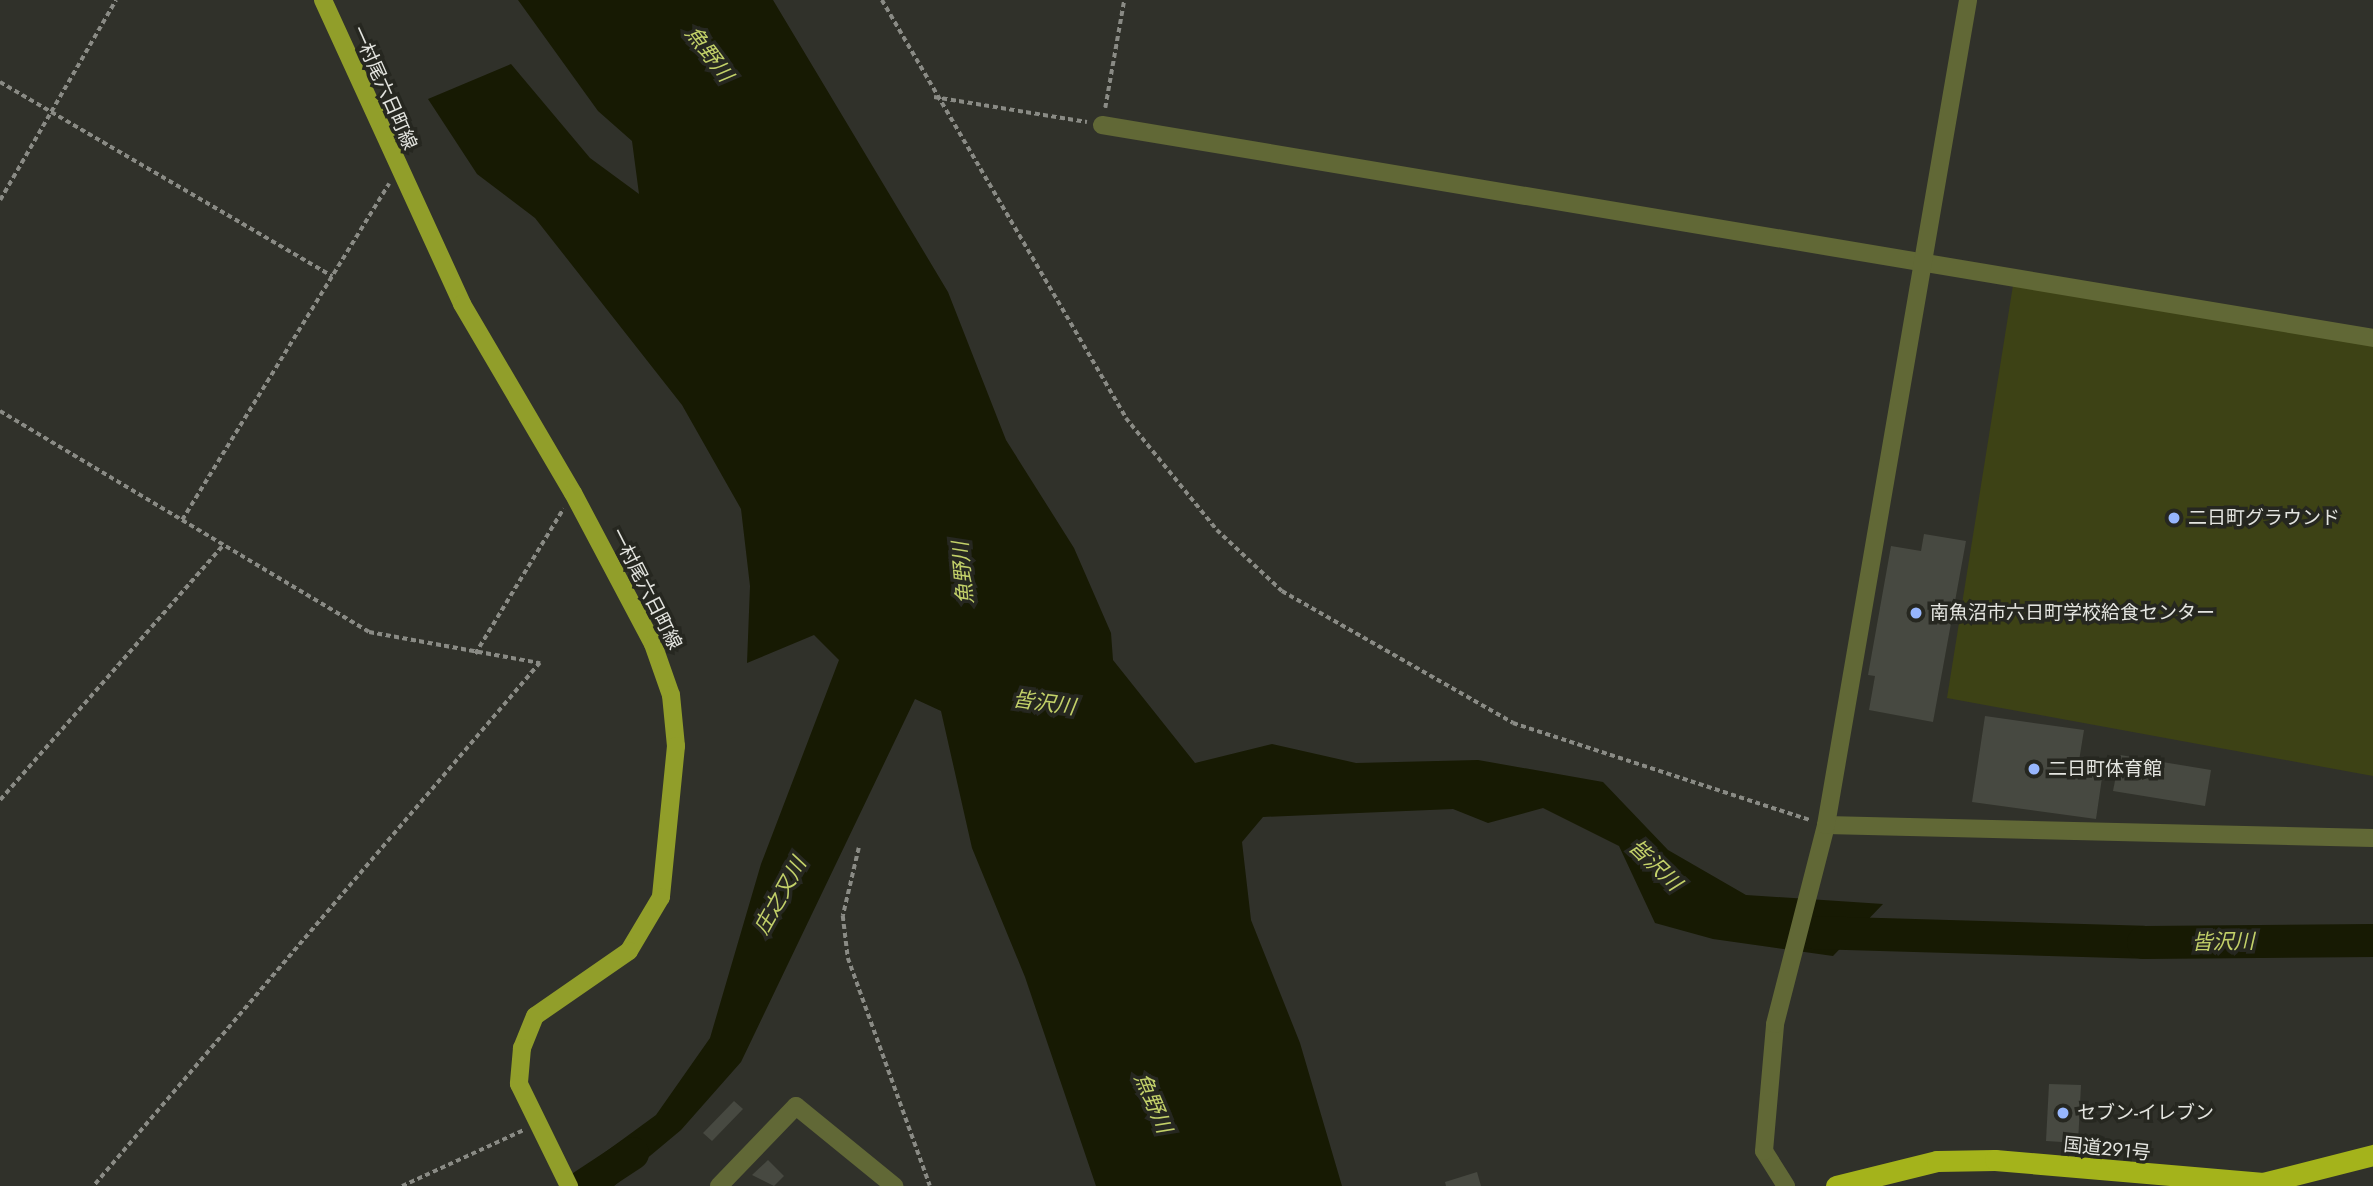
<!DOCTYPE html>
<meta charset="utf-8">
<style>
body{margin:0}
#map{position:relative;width:2373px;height:1186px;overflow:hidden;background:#30312a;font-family:Jost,"Noto Sans JP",sans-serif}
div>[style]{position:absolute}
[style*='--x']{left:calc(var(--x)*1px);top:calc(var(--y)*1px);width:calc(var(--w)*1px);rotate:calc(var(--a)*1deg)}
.green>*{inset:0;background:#3d4215}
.water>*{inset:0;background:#171a03}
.river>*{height:33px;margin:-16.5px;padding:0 16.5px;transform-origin:16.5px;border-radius:16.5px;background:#171a03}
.building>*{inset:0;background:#474941}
.path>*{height:3.5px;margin-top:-1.75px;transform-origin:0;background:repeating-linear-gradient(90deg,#8a8b85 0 5px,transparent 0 8.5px)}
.minor>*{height:18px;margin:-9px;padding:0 9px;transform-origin:9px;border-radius:9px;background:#616836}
.major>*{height:18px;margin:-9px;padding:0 9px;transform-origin:9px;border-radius:9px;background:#919e2a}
.highway>*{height:21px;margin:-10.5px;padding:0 10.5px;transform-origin:10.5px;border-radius:10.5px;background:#a4b31b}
.dots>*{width:19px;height:19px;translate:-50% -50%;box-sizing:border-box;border:4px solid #262720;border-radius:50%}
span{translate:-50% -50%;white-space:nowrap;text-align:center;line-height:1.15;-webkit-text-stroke:7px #262720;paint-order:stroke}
.street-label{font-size:19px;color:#e4e5e0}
.poi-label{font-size:19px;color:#e4e5e0}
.left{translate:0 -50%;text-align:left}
.water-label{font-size:21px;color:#c3d169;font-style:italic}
</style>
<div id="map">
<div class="green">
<div style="clip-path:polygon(2014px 279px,2373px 338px,2373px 776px,1947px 698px)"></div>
</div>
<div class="water">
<div style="clip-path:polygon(518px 0,773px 0,948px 292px,1006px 440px,1074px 548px,1111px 633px,1113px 660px,1195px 763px,1272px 744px,1356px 763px,1478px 760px,1603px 782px,1668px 850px,1746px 895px,1883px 904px,1833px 956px,1713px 939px,1655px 923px,1619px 846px,1543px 808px,1488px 823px,1453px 809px,1263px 817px,1242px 842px,1251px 920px,1300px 1043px,1342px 1186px,1096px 1186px,1025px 977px,972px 848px,941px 711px,915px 699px,741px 1062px,681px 1130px,614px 1186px,596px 1186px,593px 1161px,656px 1115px,710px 1038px,761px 864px,839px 660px,814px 635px,747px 663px,750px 586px,741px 509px,682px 405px,535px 218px,477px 174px,428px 99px,511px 64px,590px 158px,639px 194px,632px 141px,598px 111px)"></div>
</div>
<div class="river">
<div style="--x:1812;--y:932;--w:331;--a:1.7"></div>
<div style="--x:2143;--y:942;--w:230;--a:-0.5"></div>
<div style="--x:582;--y:1186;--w:60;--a:-33.4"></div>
</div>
<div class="building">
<div style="clip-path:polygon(1924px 534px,1966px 541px,1933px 722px,1869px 710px,1875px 676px,1868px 675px,1891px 546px,1921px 551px)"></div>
<div style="clip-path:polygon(1985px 716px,2084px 730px,2078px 767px,2103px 771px,2096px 819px,1972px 802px)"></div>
<div style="clip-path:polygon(2120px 755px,2211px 770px,2205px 806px,2113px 791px)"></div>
<div style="clip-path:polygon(2049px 1084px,2081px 1085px,2078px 1143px,2046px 1141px)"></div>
<div style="clip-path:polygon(734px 1101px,743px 1109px,712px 1141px,703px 1133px)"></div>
<div style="clip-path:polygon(768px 1160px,784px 1176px,774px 1186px,752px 1175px)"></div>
<div style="clip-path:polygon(1477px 1172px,1481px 1186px,1446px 1186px,1445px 1182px)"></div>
</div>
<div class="path">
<div style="--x:882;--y:0;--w:484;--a:59.7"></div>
<div style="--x:1126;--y:418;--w:144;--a:50.9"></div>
<div style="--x:1217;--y:530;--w:89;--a:43.2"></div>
<div style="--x:1282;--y:591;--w:266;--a:29.7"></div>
<div style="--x:1513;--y:723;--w:312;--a:18.1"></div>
<div style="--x:0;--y:82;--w:385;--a:30.3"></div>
<div style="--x:934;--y:97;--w:155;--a:9.3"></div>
<div style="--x:1105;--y:108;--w:110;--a:-80"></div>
<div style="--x:0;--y:200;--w:231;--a:-59.9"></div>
<div style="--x:0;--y:411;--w:430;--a:30.9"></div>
<div style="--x:369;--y:632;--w:174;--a:10.3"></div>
<div style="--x:540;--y:663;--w:687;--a:130.46"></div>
<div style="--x:182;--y:520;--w:395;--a:-58.4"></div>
<div style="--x:475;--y:654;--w:170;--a:-58.7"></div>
<div style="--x:0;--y:800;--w:339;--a:-48.8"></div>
<div style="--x:859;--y:848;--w:70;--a:103.2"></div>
<div style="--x:843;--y:916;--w:42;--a:83.2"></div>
<div style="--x:848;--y:958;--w:242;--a:70.2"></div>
<div style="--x:402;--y:1186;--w:134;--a:-24.7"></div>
</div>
<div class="minor">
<div style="--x:1102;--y:125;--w:1289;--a:9.51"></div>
<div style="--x:1826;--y:825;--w:547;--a:1.36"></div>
<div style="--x:719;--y:1186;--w:111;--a:-46.1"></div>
<div style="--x:796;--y:1106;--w:127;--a:39.2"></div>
<div style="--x:1786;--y:1186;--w:41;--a:-122.2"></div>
<div style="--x:1764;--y:1151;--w:127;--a:-85"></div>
<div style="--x:1775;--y:1024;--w:205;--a:-75.6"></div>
<div style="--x:1826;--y:825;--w:837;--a:-80.23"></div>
</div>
<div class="major">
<div style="--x:323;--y:0;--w:334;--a:65.4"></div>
<div style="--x:462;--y:304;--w:219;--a:59.6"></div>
<div style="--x:573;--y:493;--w:171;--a:62.1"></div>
<div style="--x:653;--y:644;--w:54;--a:70.6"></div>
<div style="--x:671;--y:695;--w:51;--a:84.4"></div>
<div style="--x:676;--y:746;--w:152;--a:95.7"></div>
<div style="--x:661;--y:897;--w:63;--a:120.7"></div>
<div style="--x:629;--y:951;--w:114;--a:145.3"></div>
<div style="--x:535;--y:1016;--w:35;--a:112"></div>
<div style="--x:522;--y:1048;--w:36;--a:95"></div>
<div style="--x:519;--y:1084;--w:114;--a:63.9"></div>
</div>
<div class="highway">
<div style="--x:1836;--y:1186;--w:104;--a:-13.9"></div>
<div style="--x:1937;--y:1161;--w:58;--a:-1"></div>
<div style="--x:1995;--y:1160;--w:269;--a:4.9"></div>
<div style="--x:2263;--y:1183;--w:114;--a:-14.3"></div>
</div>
<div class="dots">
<div style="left:2174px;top:518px;background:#97b6fd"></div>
<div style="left:1916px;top:613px;background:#97b6fd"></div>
<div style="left:2034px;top:769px;background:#97b6fd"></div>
<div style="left:2063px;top:1113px;background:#97b6fd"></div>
</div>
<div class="street-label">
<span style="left:384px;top:88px;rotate:66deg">一村尾六日町線</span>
<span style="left:646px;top:589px;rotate:63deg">一村尾六日町線</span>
<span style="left:2107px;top:1149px;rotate:6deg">国道291号</span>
</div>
<div class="poi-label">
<span class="left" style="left:2188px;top:518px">二日町グラウンド</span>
<span class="left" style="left:1930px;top:613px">南魚沼市六日町学校給食センター</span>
<span class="left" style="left:2048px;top:769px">二日町体育館</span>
<span class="left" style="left:2077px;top:1113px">セブン-イレブン</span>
</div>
<div class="water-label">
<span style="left:709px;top:54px;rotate:53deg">魚野川</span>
<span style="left:963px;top:573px;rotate:-95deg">魚野川</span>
<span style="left:1044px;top:703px;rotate:8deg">皆沢川</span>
<span style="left:1655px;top:865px;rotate:44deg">皆沢川</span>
<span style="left:780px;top:896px;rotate:-61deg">庄之又川</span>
<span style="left:2223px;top:942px;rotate:-1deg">皆沢川</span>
<span style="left:1153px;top:1103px;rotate:67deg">魚野川</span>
</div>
</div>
